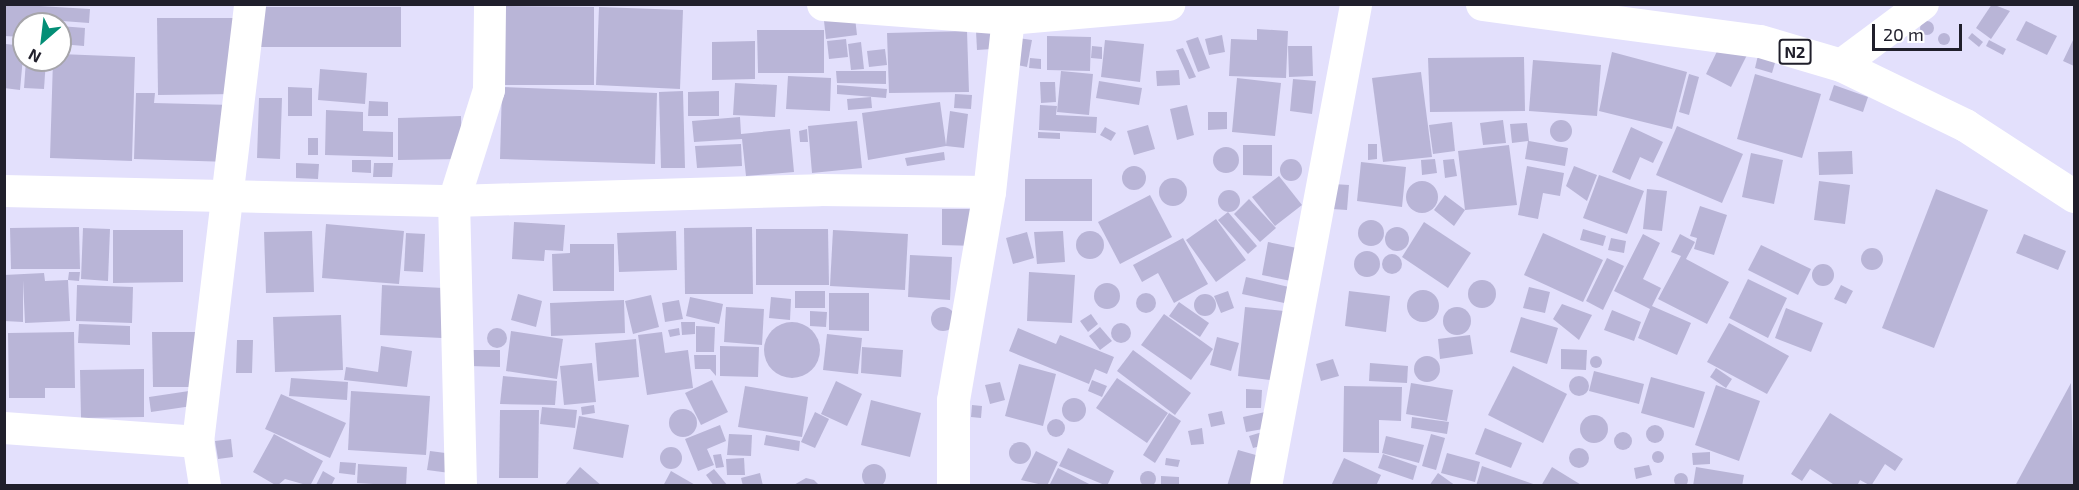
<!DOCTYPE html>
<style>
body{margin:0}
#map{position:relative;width:2079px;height:490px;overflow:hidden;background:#e3e0fc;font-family:"Exo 2",sans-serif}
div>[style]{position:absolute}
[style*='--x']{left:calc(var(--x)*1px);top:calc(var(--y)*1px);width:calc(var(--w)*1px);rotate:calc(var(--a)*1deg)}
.building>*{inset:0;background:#b9b5d7}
.round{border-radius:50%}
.street>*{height:32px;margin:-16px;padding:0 16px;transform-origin:16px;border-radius:16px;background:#fff}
.secondary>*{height:33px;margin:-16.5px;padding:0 16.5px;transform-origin:16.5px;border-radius:16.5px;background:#fff}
.highway>*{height:33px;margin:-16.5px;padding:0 16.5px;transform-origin:16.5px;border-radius:16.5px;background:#fff}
span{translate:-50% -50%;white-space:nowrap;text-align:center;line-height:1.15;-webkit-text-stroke:5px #fff;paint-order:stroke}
.shield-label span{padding:2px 4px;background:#fff;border:2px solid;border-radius:4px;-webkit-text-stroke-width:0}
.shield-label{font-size:16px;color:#201f2b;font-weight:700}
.frame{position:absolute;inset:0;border:6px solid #201f2b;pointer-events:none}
.north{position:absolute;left:12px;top:12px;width:60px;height:60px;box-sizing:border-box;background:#fff;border:2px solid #a6a5aa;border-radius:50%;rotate:208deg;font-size:16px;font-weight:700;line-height:24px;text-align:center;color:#201f2b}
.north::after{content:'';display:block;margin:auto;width:21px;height:27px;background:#038e76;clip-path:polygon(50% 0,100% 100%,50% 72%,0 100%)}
.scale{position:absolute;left:1872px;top:24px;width:90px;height:27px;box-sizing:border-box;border:3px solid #201f2b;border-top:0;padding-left:8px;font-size:18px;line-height:21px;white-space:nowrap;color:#201f2b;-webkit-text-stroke:4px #fff;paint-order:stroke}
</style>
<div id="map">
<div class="building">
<div style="clip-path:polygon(5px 4px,90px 9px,89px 23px,49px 20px,24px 24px,24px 37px,4px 36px)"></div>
<div style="clip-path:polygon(1992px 4px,2010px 11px,1991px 39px,1976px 28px)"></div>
<div style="clip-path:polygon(502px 6px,594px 7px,594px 85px,502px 85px)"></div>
<div style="clip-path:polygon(259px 7px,401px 7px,401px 47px,260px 47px)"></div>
<div style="clip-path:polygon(599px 7px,683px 10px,680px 89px,596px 85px)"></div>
<div style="clip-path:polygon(854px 9px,857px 35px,826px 39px,823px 12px)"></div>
<div style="clip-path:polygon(157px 18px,237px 18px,237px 94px,158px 95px)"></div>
<div class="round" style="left:1920px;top:21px;width:14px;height:14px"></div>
<div style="clip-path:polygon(2026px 21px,2057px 36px,2047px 55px,2016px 40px)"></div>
<div style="clip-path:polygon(60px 26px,85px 28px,84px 46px,60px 44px)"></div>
<div style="clip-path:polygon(1257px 29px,1288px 31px,1286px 78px,1229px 76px,1231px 39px,1257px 40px)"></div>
<div style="clip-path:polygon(757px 30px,824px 30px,824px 73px,758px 73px)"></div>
<div style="clip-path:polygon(991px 30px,992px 49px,977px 50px,976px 31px)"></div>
<div style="clip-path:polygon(967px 31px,969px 92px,889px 93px,887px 33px)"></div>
<div class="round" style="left:1938px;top:33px;width:12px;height:12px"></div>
<div style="clip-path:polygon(1972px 33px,1983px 42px,1979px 47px,1968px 38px)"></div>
<div style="clip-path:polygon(1222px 35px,1225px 52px,1209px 55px,1205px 39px)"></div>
<div style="clip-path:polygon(1047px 36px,1091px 37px,1090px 71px,1047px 70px)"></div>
<div style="clip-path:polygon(1198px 37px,1210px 68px,1198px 72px,1186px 41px)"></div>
<div style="clip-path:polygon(1018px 38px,1032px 40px,1027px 67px,1013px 64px)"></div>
<div style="clip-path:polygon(2074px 38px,2074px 66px,2063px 61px)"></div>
<div style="clip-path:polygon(846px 39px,848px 57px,829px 59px,827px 41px)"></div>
<div style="clip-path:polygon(1723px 39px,1749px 51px,1731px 87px,1706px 74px)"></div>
<div style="clip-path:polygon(1105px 40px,1144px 44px,1140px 82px,1101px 77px)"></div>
<div style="clip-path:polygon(1989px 40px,2006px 49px,2003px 55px,1986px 46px)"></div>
<div style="clip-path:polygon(755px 41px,755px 79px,712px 80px,712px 42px)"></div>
<div style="clip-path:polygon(861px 42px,864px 69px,851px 70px,848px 44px)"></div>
<div style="clip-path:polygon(6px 44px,24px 46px,20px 90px,4px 88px)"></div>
<div style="clip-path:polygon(1092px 46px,1102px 47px,1102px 59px,1091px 58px)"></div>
<div style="clip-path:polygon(1288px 46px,1312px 46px,1313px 76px,1289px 77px)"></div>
<div style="clip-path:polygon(1183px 48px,1196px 77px,1189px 79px,1176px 50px)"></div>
<div style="clip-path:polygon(885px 49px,887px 65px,869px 67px,867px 51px)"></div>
<div style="clip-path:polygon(1759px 51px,1777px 56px,1772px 73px,1755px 68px)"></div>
<div style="clip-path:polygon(1612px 52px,1687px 72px,1672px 129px,1599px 111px)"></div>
<div style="clip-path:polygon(60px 54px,135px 57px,132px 161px,50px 158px,53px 60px,60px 60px)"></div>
<div style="clip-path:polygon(1524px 57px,1525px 111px,1430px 112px,1428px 58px)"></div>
<div style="clip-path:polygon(1030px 58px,1041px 59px,1041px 69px,1029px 68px)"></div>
<div style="clip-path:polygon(26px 60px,46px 60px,44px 89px,24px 88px)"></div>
<div style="clip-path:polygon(1533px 60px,1601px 65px,1597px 116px,1529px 111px)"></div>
<div style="clip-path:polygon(320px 69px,367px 73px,365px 104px,318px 100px)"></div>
<div style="clip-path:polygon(1179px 70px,1180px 85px,1157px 86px,1156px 71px)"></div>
<div style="clip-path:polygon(836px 71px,886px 71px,886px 84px,837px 83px)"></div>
<div style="clip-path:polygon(1061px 71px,1093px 74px,1089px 115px,1057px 112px)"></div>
<div style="clip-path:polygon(1421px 72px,1432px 157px,1383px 162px,1372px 78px)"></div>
<div style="clip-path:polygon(1689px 74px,1699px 77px,1689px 115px,1679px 112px)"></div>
<div style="clip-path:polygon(1755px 74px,1821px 94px,1802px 158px,1737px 139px)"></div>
<div style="clip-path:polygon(788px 76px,831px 78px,830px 111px,786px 109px)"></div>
<div style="clip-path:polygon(1237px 78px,1281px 83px,1275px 136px,1232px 132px)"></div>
<div style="clip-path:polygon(1293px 79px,1316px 81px,1312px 114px,1290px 111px)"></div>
<div style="clip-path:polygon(1099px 81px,1142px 88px,1139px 105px,1096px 98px)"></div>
<div style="clip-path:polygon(1040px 82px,1055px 82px,1056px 102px,1041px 103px)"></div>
<div style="clip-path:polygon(735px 83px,777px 85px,775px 117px,733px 115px)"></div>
<div style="clip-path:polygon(837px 85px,887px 89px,886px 98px,837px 94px)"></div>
<div style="clip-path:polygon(1834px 85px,1868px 97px,1863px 112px,1829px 100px)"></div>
<div style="clip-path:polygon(288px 87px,312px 88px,312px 116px,288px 116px)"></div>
<div style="clip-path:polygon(502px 87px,657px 93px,655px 164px,500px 159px)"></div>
<div style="clip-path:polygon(683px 91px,685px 168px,661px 168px,659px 92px)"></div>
<div style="clip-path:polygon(719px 91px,719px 116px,688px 116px,688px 92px)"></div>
<div style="clip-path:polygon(136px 93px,155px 93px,154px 103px,232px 105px,230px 162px,134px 159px)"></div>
<div style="clip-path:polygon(955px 94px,972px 95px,971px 109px,954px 108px)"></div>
<div style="clip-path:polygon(871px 97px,872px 108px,848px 110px,847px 99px)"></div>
<div style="clip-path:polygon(259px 98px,282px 98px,280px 159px,257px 158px)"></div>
<div style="clip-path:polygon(369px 101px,388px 102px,388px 116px,368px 116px)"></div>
<div style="clip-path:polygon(940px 102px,946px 145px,950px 111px,968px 114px,964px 148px,946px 146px,868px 160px,862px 113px)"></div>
<div style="clip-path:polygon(1040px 105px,1057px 106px,1056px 115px,1097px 117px,1096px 133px,1039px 130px)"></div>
<div style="clip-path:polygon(1187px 105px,1194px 135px,1177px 140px,1170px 109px)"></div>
<div style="clip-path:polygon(326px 110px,363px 112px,363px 131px,393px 132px,393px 157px,325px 155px)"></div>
<div style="clip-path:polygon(1208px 112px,1227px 112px,1227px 129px,1208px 130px)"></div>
<div style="clip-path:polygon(461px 116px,462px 159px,398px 160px,398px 118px)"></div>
<div style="clip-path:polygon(740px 117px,741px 134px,790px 129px,794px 172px,746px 176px,742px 139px,694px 142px,692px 121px)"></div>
<div class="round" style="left:1550px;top:120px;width:22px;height:22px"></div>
<div style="clip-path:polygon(1503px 120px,1506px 143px,1483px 145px,1480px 123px)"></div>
<div style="clip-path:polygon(857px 121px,862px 168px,812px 173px,808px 126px)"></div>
<div style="clip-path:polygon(1452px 122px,1455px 151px,1433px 154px,1429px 125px)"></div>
<div style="clip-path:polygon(1527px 123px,1529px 141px,1568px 148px,1565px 166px,1525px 159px,1528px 141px,1512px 143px,1510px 124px)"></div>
<div style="clip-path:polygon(1148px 125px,1155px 149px,1134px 155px,1127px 131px)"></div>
<div style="clip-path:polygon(1677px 126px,1743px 154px,1722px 203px,1656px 175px)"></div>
<div style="clip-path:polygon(1105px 127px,1116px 133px,1111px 141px,1100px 135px)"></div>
<div style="clip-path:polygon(1631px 127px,1663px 142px,1653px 163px,1640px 157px,1630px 180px,1612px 172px)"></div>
<div style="clip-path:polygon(807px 129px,808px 142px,800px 142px,799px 131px)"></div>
<div style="clip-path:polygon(1038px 132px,1060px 133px,1060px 139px,1038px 138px)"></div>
<div style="clip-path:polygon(308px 138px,318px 138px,318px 155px,308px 155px)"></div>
<div style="clip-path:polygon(741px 144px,742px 166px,697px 168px,695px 146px)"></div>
<div style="clip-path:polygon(1368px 144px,1377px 144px,1377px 159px,1368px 160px)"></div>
<div style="clip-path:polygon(1243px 145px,1272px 145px,1272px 176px,1243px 175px)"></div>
<div style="clip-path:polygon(1509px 145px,1517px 205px,1465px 210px,1454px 226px,1434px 210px,1445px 195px,1465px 210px,1458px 151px)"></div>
<div class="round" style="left:1213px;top:147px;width:26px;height:26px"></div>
<div style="clip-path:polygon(1852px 151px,1853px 174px,1819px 175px,1818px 152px)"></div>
<div style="clip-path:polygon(944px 152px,945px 160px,907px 166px,905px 158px)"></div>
<div style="clip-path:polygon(1751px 153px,1783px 160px,1774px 204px,1742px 197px)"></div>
<div class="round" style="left:1280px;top:159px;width:22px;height:22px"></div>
<div style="clip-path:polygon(1435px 159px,1437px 173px,1422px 175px,1421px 160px)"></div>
<div style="clip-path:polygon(1454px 159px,1457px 176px,1445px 178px,1443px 160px)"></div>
<div style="clip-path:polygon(352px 160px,371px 160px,371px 173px,352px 172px)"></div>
<div style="clip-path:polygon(1361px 162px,1406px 167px,1402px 207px,1357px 201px)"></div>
<div style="clip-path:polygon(296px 163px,319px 164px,318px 179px,296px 178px)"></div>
<div style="clip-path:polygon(374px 163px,393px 163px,392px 177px,373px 177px)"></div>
<div style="clip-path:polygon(1527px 166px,1564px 173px,1560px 196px,1543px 193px,1538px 219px,1518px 215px)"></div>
<div style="clip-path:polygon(1574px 166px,1597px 175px,1587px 201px,1566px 186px)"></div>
<div class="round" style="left:1122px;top:166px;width:24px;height:24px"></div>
<div style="clip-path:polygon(1599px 175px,1644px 191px,1627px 234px,1583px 218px)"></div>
<div style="clip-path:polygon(1279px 176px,1302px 205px,1275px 226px,1252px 197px)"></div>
<div class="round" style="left:1159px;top:178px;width:28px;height:28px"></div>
<div style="clip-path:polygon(1025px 179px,1092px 179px,1092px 221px,1025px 221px)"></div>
<div style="clip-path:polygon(1819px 181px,1850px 185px,1845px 224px,1814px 220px)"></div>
<div class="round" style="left:1406px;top:181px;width:32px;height:32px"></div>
<div style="clip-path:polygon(1333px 184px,1349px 185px,1347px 210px,1332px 209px)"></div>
<div style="clip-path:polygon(1647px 189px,1667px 191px,1662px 231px,1643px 229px)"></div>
<div style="clip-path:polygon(1936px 189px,1988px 210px,1934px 348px,1882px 328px)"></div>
<div class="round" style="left:1218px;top:190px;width:22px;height:22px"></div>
<div style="clip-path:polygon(1150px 195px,1172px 237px,1120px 264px,1098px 222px)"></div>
<div style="clip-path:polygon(1249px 199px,1276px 228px,1260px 242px,1234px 214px)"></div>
<div style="clip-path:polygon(1700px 206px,1727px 215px,1714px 255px,1694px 249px,1697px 238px,1690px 236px)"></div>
<div style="clip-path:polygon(942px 209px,976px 209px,976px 246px,942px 245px)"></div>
<div style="clip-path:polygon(1228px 212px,1257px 246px,1248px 254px,1218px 220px)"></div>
<div style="clip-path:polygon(1216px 219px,1246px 260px,1216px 282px,1186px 240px)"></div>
<div class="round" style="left:1358px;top:220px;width:26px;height:26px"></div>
<div style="clip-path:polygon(514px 222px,565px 225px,563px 251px,545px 250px,544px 261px,512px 259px)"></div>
<div style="clip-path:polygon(1424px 222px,1471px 253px,1448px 288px,1402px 257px)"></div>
<div style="clip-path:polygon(326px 224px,404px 231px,399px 284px,322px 278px)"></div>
<div style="clip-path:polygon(79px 227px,80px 269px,11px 269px,10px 228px)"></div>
<div style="clip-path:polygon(752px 227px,753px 294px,685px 294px,684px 228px)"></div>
<div class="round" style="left:1385px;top:227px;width:24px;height:24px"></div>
<div style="clip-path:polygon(83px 228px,110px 229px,108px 281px,81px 279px)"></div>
<div style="clip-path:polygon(756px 229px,828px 229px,829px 285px,756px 285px)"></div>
<div style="clip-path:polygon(1583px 229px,1606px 236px,1603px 246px,1580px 240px)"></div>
<div style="clip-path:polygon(113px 230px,183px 230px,183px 282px,113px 283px)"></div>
<div style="clip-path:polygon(833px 230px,908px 234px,905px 290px,830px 286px)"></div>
<div style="clip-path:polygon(312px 231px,314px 292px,266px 293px,264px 232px)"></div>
<div style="clip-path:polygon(676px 231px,677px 270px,619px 272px,617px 233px)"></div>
<div style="clip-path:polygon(1063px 231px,1065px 262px,1037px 264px,1034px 232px)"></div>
<div class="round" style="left:1076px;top:231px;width:28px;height:28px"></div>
<div style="clip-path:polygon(1027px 232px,1034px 258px,1013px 264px,1006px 238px)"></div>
<div style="clip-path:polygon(406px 233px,425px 234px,423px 272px,404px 271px)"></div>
<div style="clip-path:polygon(1543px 233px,1603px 260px,1583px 302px,1524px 275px)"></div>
<div style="clip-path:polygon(1643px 234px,1660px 243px,1643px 279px,1661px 288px,1652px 306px,1691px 323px,1677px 355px,1638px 338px,1650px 309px,1614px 291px)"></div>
<div style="clip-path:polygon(1680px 234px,1695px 242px,1686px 259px,1729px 282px,1707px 324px,1658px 299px,1681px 256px,1671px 252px)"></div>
<div style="clip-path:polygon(2024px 234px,2066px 251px,2058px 270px,2016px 253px)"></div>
<div style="clip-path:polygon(1183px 238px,1208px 284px,1174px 303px,1158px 273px,1142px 282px,1133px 265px)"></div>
<div style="clip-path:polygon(1611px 238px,1626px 241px,1624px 253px,1608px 250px)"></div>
<div style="clip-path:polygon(1268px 242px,1297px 248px,1291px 281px,1262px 275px)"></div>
<div style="clip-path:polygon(570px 244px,614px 244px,614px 291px,553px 291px,552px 254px,570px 253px)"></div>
<div style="clip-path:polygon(1761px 245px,1811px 269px,1798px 295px,1748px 270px)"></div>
<div class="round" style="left:1861px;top:248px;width:22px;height:22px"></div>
<div class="round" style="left:1354px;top:251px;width:26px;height:26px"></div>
<div class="round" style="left:1382px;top:254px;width:20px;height:20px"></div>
<div style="clip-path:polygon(910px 255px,952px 257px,950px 300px,908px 297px)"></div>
<div style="clip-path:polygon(1607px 258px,1624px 266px,1603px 310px,1586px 301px)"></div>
<div class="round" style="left:1812px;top:264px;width:22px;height:22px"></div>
<div style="clip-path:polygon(69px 272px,80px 272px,79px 281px,68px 280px)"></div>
<div style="clip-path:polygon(1029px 272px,1075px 275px,1072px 323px,1027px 321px)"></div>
<div style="clip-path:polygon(44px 273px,45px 281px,68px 280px,70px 321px,25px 323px,23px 280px,23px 322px,4px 321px,4px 275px)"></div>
<div style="clip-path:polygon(1246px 277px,1293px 288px,1289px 304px,1242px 294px)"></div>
<div style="clip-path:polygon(1748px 279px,1787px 298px,1768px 338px,1729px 318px)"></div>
<div class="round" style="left:1468px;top:280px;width:28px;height:28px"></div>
<div class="round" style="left:1094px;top:283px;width:26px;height:26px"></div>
<div style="clip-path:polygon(77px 285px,133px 287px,132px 323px,76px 321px)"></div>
<div style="clip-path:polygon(382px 285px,444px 288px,442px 338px,380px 335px)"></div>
<div style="clip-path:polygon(1841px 285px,1853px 291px,1846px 304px,1834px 299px)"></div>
<div style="clip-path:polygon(1529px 287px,1550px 292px,1545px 313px,1523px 308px)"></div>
<div class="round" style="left:1407px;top:290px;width:32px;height:32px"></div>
<div style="clip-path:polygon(795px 291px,825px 291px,825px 308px,795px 308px)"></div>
<div style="clip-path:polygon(1228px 291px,1234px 308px,1221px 313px,1214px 296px)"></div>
<div style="clip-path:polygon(1349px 291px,1390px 296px,1386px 332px,1345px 326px)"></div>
<div style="clip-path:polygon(829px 293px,869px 293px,869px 331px,829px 330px)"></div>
<div class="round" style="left:1136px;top:293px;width:20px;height:20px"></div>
<div class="round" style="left:1194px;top:294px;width:22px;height:22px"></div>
<div style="clip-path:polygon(518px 294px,542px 301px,536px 327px,511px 320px)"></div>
<div style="clip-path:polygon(651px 295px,659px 327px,633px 334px,625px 301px)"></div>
<div style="clip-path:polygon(690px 297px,723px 304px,719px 324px,686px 316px)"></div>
<div style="clip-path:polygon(771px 297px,791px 299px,790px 320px,769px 318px)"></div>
<div style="clip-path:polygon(624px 300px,625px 333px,551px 336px,550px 303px)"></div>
<div style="clip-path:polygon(679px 300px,683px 319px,665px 322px,662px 303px)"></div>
<div style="clip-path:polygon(1179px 302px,1209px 323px,1200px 337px,1169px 316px)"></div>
<div style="clip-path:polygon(1562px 304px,1592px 315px,1579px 340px,1553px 319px)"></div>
<div class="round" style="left:1443px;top:307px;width:28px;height:28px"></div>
<div style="clip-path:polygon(726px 307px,764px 309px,762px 345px,724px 342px)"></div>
<div style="clip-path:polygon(1245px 307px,1284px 311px,1278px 381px,1238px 376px)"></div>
<div class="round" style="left:931px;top:307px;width:24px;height:24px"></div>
<div style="clip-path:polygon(1786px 308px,1823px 323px,1811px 352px,1775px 338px)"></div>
<div style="clip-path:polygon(1612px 310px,1641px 322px,1634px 341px,1604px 330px)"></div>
<div style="clip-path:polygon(810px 311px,827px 312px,826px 327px,810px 326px)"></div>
<div style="clip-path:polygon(1091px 314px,1098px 324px,1088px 332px,1080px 321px)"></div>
<div style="clip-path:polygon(1164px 314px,1213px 349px,1191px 380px,1141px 345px)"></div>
<div style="clip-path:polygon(341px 315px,343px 370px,275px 372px,273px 317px)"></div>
<div style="clip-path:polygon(1521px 317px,1558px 328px,1547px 364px,1510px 352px)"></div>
<div class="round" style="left:764px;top:322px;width:56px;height:56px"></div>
<div style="clip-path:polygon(681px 322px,695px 322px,695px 334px,682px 335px)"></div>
<div style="clip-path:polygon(1729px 323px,1789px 356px,1767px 394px,1707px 362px)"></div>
<div class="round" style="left:1111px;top:323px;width:20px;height:20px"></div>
<div style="clip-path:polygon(79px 324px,130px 326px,130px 345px,78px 343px)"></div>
<div style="clip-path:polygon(696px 326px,715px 327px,714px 352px,696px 352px)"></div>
<div style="clip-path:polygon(1100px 327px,1112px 341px,1100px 350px,1089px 336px)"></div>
<div style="clip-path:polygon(679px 328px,680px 335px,670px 337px,668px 330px)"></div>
<div style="clip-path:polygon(1018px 328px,1056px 344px,1060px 335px,1114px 357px,1107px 374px,1095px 369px,1089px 384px,1009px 351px)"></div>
<div class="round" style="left:487px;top:328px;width:20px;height:20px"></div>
<div style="clip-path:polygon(511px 331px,563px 339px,557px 379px,506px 371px)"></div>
<div style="clip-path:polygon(74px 332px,75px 388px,45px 388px,45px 398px,9px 398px,8px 333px)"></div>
<div style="clip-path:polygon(152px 332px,196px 332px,196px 387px,153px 387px)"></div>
<div style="clip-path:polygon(662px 332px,665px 353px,688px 350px,693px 388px,647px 395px,638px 335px)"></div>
<div style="clip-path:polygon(827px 334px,862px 338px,858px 374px,823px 370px)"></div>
<div style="clip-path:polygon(1470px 335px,1473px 354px,1440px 359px,1438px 339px)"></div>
<div style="clip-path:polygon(1217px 337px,1239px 343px,1231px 371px,1210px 365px)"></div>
<div style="clip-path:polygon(636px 339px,639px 377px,598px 381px,595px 343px)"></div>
<div style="clip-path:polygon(237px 340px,253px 340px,252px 373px,236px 373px)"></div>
<div style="clip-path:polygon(381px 346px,412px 351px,407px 387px,344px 380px,346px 367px,378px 372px)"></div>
<div style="clip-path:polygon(720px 346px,759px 347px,758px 377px,720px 376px)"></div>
<div style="clip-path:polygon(862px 347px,903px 350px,901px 377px,861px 373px)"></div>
<div style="clip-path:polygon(1561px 349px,1587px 350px,1586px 370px,1561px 369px)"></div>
<div style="clip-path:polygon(470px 350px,500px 350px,500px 367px,470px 366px)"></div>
<div style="clip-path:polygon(1133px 350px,1191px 393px,1175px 415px,1117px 371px)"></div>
<div style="clip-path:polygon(694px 355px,716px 355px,716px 376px,710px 369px,695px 369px)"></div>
<div class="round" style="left:1414px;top:356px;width:26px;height:26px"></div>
<div class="round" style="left:1590px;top:356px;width:12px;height:12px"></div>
<div style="clip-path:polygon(1333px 359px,1339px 376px,1321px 381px,1316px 364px)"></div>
<div style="clip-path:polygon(592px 363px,596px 402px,564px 405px,560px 366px)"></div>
<div style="clip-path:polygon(1370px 363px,1408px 366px,1407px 383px,1369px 381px)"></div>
<div style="clip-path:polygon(1019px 364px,1056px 374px,1043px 426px,1005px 416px)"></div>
<div style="clip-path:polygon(1513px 366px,1567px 394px,1543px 443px,1488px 415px)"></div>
<div style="clip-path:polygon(1716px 368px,1732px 379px,1726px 388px,1710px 377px)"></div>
<div style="clip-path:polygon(144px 369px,144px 417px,81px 418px,80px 370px)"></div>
<div style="clip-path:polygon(1594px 371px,1644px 384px,1639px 404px,1589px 391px)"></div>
<div style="clip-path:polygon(503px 376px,557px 381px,555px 405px,500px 404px)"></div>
<div class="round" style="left:1569px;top:376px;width:20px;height:20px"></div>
<div style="clip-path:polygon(1651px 377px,1705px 392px,1694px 428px,1641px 413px)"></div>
<div style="clip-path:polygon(291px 378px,348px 382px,347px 400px,289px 396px)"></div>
<div style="clip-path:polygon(1117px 378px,1168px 413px,1147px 443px,1096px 408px)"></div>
<div style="clip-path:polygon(712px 380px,728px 412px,701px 425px,685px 393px)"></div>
<div style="clip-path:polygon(1092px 380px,1107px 386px,1102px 397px,1088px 391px)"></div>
<div style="clip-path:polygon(836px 381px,862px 394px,847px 426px,821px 414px)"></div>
<div style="clip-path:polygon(1000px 382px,1005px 400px,990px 404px,985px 385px)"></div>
<div style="clip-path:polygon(1411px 383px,1453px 390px,1447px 421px,1406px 414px)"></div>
<div style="clip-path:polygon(2071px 383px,2074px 486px,2015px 486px)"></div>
<div style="clip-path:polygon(1716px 385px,1760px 401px,1739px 461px,1695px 445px)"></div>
<div style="clip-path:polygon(745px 386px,808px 397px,802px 437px,738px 427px)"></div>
<div style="clip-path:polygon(1344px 386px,1402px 387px,1401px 421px,1379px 420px,1379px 453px,1343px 452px)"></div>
<div style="clip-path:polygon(1246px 389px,1262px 390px,1261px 408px,1246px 408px)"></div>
<div style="clip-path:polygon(189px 391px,192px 406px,151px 412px,149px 397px)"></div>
<div style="clip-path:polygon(351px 391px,430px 396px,426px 455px,348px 450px)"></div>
<div style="clip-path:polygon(281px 394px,346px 423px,330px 458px,265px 429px)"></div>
<div class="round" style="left:1062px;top:398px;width:24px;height:24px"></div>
<div style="clip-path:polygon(871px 400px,921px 413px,910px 457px,861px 445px)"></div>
<div style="clip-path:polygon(594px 405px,595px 413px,582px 415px,581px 407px)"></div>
<div style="clip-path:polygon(972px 405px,982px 406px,981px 418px,971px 417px)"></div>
<div style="clip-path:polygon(542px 407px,577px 410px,575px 428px,540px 424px)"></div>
<div class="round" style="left:669px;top:409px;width:28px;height:28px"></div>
<div style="clip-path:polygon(500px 410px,539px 410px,538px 478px,499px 478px)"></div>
<div style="clip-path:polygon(1222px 411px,1225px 424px,1211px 427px,1208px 414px)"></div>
<div style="clip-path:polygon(815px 412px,829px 419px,815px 448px,801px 442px)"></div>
<div style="clip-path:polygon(1265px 412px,1269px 428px,1246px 432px,1243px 417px)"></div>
<div style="clip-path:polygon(1169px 413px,1181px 421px,1155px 463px,1143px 455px)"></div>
<div style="clip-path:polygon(1830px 413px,1903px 459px,1895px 471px,1885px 464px,1871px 486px,1860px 480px,1857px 486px,1836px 486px,1810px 469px,1802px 481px,1791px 474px)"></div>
<div class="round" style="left:1580px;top:415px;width:28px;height:28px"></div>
<div style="clip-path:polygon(579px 416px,629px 425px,623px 458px,573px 449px)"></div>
<div style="clip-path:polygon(1412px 417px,1449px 422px,1447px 434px,1411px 428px)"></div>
<div class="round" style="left:1047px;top:419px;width:18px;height:18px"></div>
<div class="round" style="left:1646px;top:425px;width:18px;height:18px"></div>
<div style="clip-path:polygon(720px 425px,726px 441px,707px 449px,714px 465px,698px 471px,685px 439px)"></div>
<div style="clip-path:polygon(1202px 428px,1204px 444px,1191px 445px,1188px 431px)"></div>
<div style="clip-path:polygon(1485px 428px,1522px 443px,1511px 468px,1475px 454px)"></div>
<div style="clip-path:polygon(1269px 430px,1272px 443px,1253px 448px,1249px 436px)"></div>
<div class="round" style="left:1614px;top:432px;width:18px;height:18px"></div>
<div style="clip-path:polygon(274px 434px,323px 461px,310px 486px,285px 479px,277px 486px,253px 472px)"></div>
<div style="clip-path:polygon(729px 434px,752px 435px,751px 456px,727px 455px)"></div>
<div style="clip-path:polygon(1431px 434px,1445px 438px,1436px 470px,1422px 466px)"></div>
<div style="clip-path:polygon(766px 435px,800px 441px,799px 451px,764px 445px)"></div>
<div style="clip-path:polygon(1386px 436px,1424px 445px,1419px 463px,1382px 453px)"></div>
<div style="clip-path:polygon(231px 439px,233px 457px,218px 459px,215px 441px)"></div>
<div class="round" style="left:1009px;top:442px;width:22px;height:22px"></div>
<div class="round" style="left:660px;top:447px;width:22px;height:22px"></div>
<div style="clip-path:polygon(1068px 448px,1114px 471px,1107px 486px,1059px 466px)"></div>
<div class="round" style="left:1569px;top:448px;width:20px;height:20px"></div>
<div style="clip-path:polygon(1238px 450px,1263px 457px,1255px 486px,1227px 486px)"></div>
<div style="clip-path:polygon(430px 451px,453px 454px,450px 473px,427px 470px)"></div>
<div style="clip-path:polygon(1036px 451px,1058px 462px,1047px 486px,1021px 480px)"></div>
<div class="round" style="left:1652px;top:451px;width:12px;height:12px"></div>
<div style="clip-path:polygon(1710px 452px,1710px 464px,1693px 465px,1692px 453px)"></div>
<div style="clip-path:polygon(1447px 453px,1480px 462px,1475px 482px,1441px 473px)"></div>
<div style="clip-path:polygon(721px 454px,724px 467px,716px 468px,713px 455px)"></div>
<div style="clip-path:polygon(1383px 454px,1417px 466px,1413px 480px,1378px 468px)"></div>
<div style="clip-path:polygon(744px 458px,745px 475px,727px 475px,726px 459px)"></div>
<div style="clip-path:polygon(1166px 458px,1180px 460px,1178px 467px,1165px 465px)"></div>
<div style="clip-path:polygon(1344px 458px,1381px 475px,1376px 486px,1331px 486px)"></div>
<div style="clip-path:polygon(340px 462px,356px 463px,355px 475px,339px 473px)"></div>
<div class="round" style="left:862px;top:464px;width:24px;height:24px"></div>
<div style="clip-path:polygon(358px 464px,407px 467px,406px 486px,357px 483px)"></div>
<div style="clip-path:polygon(1649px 465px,1652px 475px,1636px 479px,1634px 468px)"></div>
<div style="clip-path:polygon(1482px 466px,1536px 485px,1536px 486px,1476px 486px)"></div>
<div style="clip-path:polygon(580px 467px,602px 486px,564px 486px)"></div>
<div style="clip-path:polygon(1552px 467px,1583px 486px,1541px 486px)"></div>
<div style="clip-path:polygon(1696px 467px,1744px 475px,1742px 486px,1693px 486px)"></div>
<div style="clip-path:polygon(1058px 468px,1093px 486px,1049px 486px)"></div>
<div style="clip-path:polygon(714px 469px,728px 486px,714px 486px,706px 475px)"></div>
<div class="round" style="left:1140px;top:471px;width:16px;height:16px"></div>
<div style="clip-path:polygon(323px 471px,335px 478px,331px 486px,316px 485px)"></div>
<div style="clip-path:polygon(671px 471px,697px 486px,663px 486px)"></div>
<div class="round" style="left:1674px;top:473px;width:14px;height:14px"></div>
<div style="clip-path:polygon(760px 473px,763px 486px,743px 486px,741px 478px)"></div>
<div style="clip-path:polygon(1438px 473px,1456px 486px,1429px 486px)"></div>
<div style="clip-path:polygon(1161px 476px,1179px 477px,1179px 486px,1161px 486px)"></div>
<div style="clip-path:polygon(806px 478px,814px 480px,820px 486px,792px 486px)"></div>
</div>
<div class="street">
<div style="--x:1841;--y:65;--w:102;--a:-36.6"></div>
<div style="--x:4;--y:191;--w:450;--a:1.3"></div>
<div style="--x:454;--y:201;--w:365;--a:-1.7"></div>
<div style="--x:819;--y:190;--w:170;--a:0.7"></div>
<div style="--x:4;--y:428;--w:195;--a:4.1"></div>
<div style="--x:205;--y:486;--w:45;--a:-99"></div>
<div style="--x:198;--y:442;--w:441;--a:-83.2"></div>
<div style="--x:461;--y:486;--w:285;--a:-91.4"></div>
<div style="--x:454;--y:201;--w:116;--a:-72.5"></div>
<div style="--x:489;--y:90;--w:86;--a:-89.3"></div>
<div style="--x:1266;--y:486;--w:490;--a:-79.4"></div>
</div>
<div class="secondary">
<div style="--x:953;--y:486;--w:86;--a:-90"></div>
<div style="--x:953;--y:400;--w:211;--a:-80.2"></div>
<div style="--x:989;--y:192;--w:175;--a:-83.8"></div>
</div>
<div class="highway">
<div style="--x:823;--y:4;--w:186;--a:4.3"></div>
<div style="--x:1008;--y:18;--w:161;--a:-5"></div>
<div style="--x:1482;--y:4;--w:280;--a:7.6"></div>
<div style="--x:1760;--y:41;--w:84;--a:16.5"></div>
<div style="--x:1841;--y:65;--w:138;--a:25.8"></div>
<div style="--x:1965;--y:125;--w:130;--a:33.1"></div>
</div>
<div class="shield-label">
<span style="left:1795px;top:52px">N2</span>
</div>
<div class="frame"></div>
<div class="north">N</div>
<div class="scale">20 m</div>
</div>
